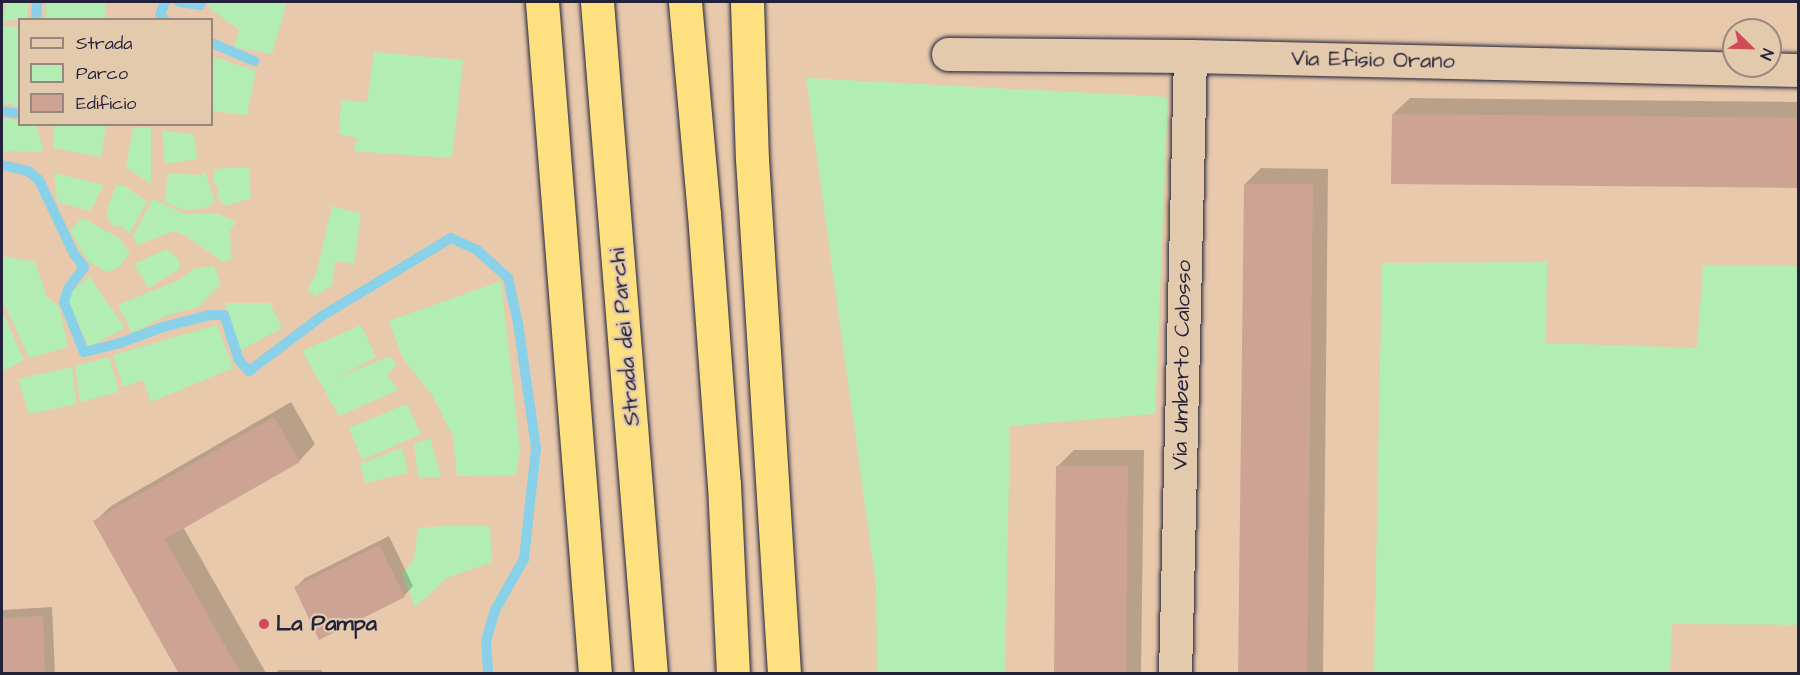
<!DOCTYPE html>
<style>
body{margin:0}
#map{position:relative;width:1800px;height:675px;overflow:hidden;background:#e8c9ac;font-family:"Architects Daughter",sans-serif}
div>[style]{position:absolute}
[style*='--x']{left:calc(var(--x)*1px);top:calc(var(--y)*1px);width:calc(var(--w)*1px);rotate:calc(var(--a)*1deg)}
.green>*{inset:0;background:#b2edb3}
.shadow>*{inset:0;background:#0003}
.stream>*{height:10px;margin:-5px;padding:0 5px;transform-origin:5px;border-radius:5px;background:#88d1e9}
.building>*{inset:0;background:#cda394}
.roads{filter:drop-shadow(0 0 2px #22223b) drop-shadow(0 0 2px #22223b)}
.minor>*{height:33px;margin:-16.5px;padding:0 16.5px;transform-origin:16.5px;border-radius:16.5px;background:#e4caac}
.highway>*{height:33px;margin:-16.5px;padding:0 16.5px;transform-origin:16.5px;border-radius:16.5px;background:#fde080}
.dots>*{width:16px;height:16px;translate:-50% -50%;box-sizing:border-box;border:3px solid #e4caac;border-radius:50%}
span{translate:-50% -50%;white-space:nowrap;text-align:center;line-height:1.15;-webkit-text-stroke:4.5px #e4caac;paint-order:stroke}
.street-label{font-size:22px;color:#22223b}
.poi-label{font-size:22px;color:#22223b;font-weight:700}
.left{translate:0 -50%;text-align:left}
.frame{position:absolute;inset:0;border:3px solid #22223b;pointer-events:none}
.legend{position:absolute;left:18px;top:18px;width:195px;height:108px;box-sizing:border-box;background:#e4caac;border:2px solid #96877f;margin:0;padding:8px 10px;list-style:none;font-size:18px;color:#22223b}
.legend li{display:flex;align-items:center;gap:12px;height:30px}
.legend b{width:30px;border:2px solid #96877f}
.north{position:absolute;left:1722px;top:18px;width:60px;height:60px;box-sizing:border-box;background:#e4caac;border:2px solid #96877f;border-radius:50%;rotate:113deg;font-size:16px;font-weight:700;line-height:24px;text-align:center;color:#22223b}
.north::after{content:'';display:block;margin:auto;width:21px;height:27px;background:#d1495b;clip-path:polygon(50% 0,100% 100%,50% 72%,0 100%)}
</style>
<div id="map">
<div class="green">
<div style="clip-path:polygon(7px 2px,29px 2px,27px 19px,2px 21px)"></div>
<div style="clip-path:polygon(46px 2px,106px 3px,105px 19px,46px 18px)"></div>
<div style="clip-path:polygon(210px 2px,287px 2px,272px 54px,234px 47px,239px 30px,208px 7px)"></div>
<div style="clip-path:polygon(2px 26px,19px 27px,19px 107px,2px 102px)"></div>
<div style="clip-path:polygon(374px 52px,463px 60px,452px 158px,353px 151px,358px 138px,339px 134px,341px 100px,367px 102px)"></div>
<div style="clip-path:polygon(212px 56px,256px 71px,247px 115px,212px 111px)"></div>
<div style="clip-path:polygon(806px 78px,1168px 97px,1155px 414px,1010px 426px,1005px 673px,877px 673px,876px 585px)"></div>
<div style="clip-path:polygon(2px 118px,19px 121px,20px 124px,36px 125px,44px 152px,2px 151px)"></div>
<div style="clip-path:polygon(54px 125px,106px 125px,101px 157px,53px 148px)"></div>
<div style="clip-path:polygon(151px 127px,151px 184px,126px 167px,133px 128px)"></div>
<div style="clip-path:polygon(162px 131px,194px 134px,197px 159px,165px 164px)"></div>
<div style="clip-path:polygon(249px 167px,251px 198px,226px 206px,216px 196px,219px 189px,213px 182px,215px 169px)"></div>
<div style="clip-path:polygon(205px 171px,215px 203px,201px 209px,185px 210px,164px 202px,168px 173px,200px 175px)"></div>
<div style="clip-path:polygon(54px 173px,104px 185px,90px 211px,57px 202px)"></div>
<div style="clip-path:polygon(116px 186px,125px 186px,147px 202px,129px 234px,123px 227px,113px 226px,107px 217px,107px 209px)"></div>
<div style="clip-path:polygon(153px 199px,185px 214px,217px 213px,236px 222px,230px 231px,231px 260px,222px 261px,186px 236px,174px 231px,137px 245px,133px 236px)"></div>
<div style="clip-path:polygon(332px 206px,361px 214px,354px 264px,335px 261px,332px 285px,315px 297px,308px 289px,316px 274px)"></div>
<div style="clip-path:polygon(83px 218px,119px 238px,130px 254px,117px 269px,106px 272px,87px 260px,70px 230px)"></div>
<div style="clip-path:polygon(167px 249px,179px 260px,179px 269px,148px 288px,134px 264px)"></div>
<div style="clip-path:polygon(2px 256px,35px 262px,47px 297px,59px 306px,68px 347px,29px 358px,5px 305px,2px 305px)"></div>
<div style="clip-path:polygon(1547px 262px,1546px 343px,1697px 348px,1703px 266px,1798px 266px,1798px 625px,1672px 624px,1670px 673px,1374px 673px,1382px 263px)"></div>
<div style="clip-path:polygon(214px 266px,221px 284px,198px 307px,165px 316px,132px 333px,118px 305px,181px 279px,195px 268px)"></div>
<div style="clip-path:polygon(89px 276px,125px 328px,89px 347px,66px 297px)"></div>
<div style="clip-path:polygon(501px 281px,520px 449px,516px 475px,457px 476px,453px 436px,432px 395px,402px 357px,389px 321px)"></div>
<div style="clip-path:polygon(225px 303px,270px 303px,282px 328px,241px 350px)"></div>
<div style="clip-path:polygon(2px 314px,4px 315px,24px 360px,2px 372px)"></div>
<div style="clip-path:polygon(217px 325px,233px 368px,151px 402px,143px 380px,123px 387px,113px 355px)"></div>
<div style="clip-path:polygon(361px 325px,376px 357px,333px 380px,390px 356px,397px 364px,387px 375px,398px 390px,339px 416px,302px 351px)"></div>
<div style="clip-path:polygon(109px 357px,119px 392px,80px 402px,75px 366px)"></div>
<div style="clip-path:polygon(72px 367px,76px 404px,29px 414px,18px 379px)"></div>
<div style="clip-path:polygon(407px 404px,421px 434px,362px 460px,349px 428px)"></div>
<div style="clip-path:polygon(430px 438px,441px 477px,418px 477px,414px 444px)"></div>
<div style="clip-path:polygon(402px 448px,408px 473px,365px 483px,360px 464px)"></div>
<div style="clip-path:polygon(444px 526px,490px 526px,492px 562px,447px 578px,415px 607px,402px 574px,414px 559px,418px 528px)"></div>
</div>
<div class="shadow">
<div style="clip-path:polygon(1410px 98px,1798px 102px,1798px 186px,1393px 182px,1393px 114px)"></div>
<div style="clip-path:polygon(1261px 168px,1328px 169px,1323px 674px,1239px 674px,1245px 184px)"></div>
<div style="clip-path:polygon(291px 402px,315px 444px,299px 461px,183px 527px,266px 673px,181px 674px,94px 522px,111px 506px)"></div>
<div style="clip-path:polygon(1074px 450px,1144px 450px,1141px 674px,1055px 674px,1058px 466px)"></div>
<div style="clip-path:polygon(389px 536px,413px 586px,404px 596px,295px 588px,305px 578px)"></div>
<div style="clip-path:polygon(52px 607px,55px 674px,2px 674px,2px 610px)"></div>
<div style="clip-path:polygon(279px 670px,322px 670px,322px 674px,275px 674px)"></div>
</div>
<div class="stream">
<div style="--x:165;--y:2;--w:14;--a:111"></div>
<div style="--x:160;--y:15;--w:7;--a:45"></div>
<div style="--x:179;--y:2;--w:21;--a:8"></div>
<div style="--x:200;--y:5;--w:3;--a:-72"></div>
<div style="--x:36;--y:20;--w:18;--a:-87"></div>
<div style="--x:212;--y:43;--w:46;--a:23.2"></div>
<div style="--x:2;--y:111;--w:18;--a:9"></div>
<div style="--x:2;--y:165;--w:27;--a:13"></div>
<div style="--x:28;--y:171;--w:14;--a:39"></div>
<div style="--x:39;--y:180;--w:82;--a:64.7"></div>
<div style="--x:74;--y:254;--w:16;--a:52"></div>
<div style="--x:84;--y:267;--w:27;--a:126"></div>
<div style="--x:68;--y:289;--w:14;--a:107"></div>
<div style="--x:64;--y:302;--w:54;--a:68.2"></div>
<div style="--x:84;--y:352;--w:34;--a:-14"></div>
<div style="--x:117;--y:344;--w:49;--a:-20.3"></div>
<div style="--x:163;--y:327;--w:49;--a:-14.3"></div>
<div style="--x:210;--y:315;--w:14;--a:0"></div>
<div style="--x:224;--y:315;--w:47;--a:71.6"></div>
<div style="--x:239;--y:360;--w:15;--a:48"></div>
<div style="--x:249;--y:371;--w:91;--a:-37"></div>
<div style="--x:322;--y:316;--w:151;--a:-31.2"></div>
<div style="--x:451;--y:238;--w:29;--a:25"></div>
<div style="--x:477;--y:250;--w:42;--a:42.1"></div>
<div style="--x:508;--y:278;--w:46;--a:77.5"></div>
<div style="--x:518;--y:323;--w:126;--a:81.8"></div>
<div style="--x:536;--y:448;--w:112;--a:96.2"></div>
<div style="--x:524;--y:559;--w:59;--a:119.6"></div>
<div style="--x:495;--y:610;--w:33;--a:106"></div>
<div style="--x:486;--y:642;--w:32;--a:86"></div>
</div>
<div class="building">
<div style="clip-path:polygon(1392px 114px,1798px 118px,1798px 188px,1391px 184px)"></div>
<div style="clip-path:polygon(1244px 184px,1313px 184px,1307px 674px,1238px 674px)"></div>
<div style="clip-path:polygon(274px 417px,300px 462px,165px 539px,241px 674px,179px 674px,93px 521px)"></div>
<div style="clip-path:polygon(1056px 466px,1128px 466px,1126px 674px,1054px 674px)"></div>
<div style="clip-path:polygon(379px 545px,405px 597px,319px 640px,294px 587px)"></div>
<div style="clip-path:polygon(43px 616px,45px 674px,2px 674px,2px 618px)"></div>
</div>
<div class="roads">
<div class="minor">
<div style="--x:948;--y:54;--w:242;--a:0.5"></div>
<div style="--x:1190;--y:56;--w:608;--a:1.32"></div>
<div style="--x:1175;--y:674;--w:618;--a:-88.61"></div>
</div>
<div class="highway">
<div style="--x:542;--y:2;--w:674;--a:85.49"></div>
<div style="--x:597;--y:2;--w:674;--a:85.41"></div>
<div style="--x:685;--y:2;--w:213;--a:84.9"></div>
<div style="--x:704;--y:214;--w:271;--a:85.8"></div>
<div style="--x:724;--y:484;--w:190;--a:87.3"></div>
<div style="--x:747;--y:2;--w:157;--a:88.2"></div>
<div style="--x:752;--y:159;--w:516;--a:86.44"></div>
</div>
</div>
<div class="dots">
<div style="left:264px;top:624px;background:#d1495b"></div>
</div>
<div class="street-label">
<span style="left:1373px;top:60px;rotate:1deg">Via Efisio Orano</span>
<span style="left:625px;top:337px;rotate:-95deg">Strada dei Parchi</span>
<span style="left:1182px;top:365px;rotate:-89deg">Via Umberto Calosso</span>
</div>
<div class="poi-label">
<span class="left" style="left:276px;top:624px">La Pampa</span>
</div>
<div class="frame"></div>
<ul class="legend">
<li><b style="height:8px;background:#e4caac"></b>Strada</li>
<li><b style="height:16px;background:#b2edb3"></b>Parco</li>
<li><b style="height:16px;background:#cda394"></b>Edificio</li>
</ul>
<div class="north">N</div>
</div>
